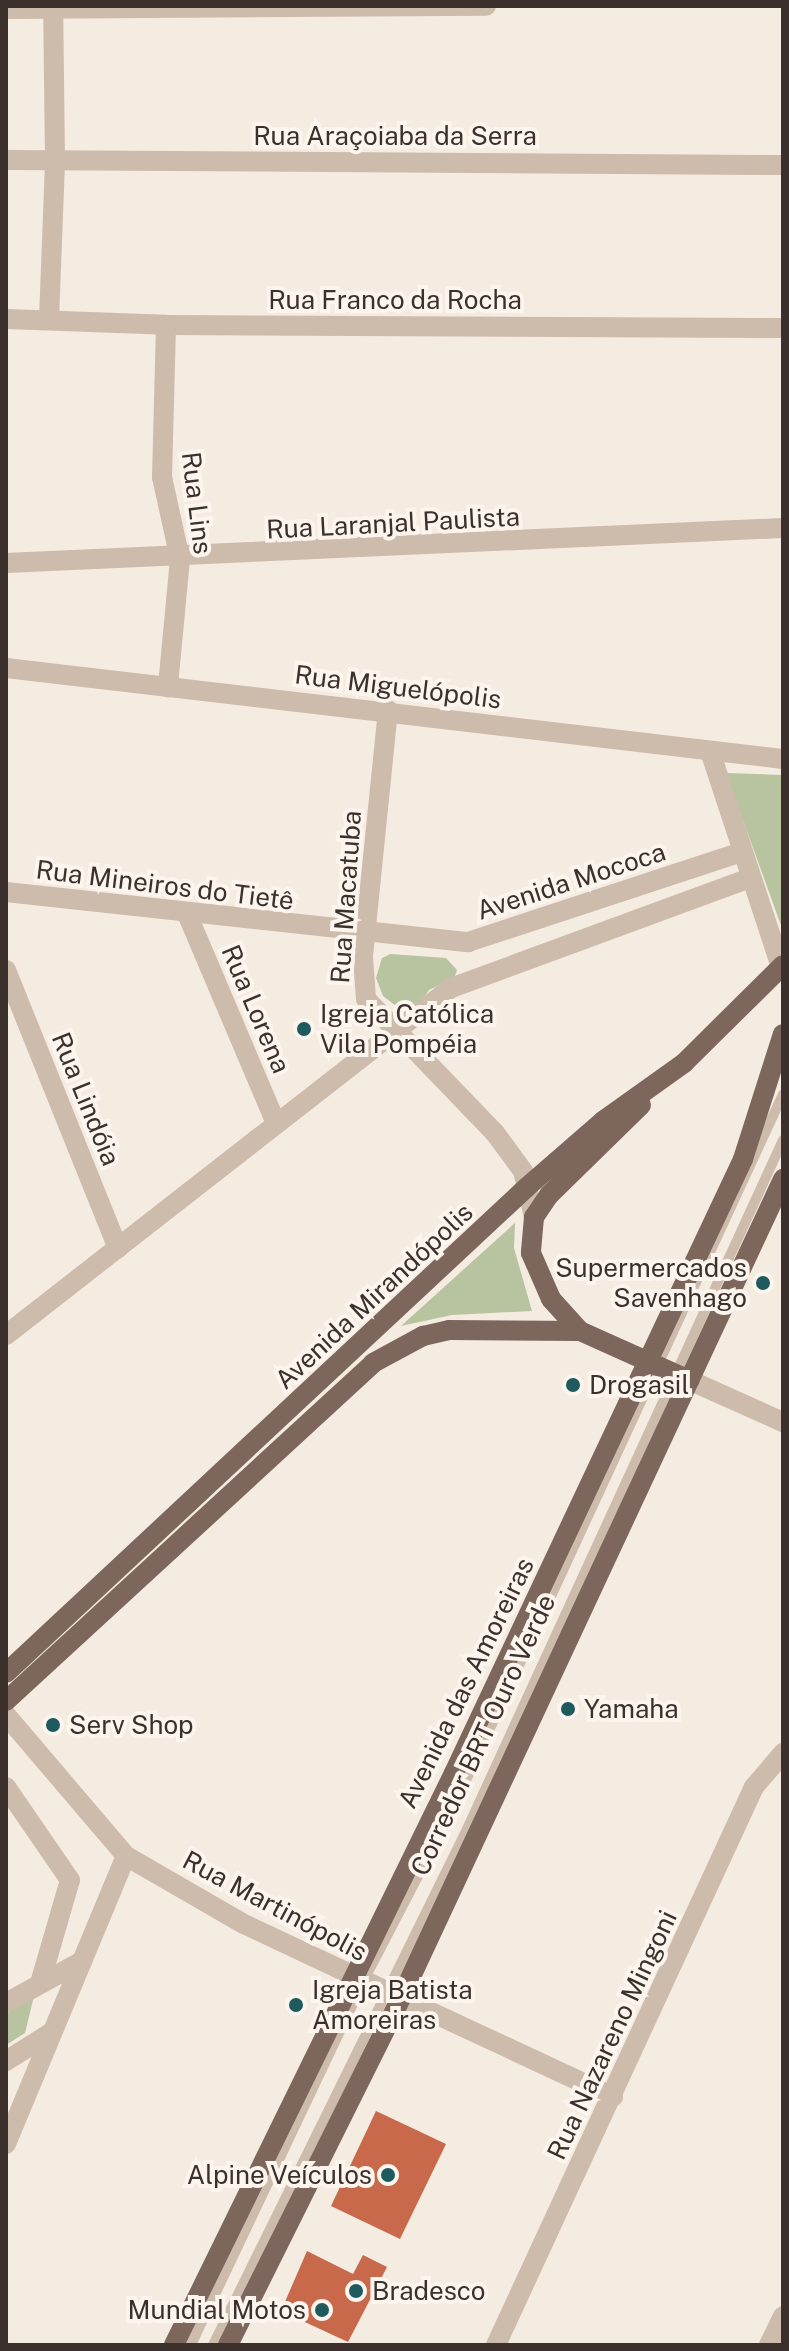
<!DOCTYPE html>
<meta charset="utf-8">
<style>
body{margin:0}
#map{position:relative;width:789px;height:2351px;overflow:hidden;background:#f4ebe1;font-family:"Public Sans",sans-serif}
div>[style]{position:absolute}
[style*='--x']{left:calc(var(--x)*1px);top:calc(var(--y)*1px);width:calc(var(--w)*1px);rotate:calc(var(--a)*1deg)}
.green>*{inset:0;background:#b8c4a0}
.building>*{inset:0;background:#c8694b}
.service>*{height:10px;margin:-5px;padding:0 5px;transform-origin:5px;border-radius:5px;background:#cdbbac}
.minor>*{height:20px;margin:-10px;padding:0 10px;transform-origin:10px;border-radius:10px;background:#cdbbac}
.tertiary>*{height:20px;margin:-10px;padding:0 10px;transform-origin:10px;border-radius:10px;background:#cdbbac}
.primary>*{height:20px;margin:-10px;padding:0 10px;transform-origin:10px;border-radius:10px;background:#7d675c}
.dots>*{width:22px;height:22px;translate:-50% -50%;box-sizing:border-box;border:4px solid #fbf5ee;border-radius:50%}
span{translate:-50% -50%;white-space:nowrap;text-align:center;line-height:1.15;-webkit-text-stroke:8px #fbf5ee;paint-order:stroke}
.street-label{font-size:26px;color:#3b302b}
.poi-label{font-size:26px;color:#3b302b}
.left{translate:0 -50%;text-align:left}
.right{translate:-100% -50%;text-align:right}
.frame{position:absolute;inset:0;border:8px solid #3b302b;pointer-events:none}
</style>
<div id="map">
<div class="green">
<div style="clip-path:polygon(726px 773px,783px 775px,783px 931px)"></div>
<div style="clip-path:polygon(390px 954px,446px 958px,457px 970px,454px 978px,429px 990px,419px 1005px,400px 1009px,383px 996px,376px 978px,382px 958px)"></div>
<div style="clip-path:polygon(515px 1223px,514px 1248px,532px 1311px,452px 1315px,401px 1326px)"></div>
<div style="clip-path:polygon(35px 1992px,25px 2033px,6px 2045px,6px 2015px)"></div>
</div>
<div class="building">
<div style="clip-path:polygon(376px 2111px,446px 2144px,400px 2239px,331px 2206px)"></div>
<div style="clip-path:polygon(307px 2251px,353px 2274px,363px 2255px,387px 2267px,348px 2342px,281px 2311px)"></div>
</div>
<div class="service">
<div style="--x:191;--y:2345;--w:402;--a:-64.6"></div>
<div style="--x:363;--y:1982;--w:186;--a:-62.5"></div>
<div style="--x:449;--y:1817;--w:796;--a:-65.2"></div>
<div style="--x:213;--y:2345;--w:575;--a:-63.79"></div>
<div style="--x:467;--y:1829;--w:758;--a:-65.36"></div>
</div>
<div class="minor">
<div style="--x:6;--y:9;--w:480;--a:-0.4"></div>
<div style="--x:6;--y:160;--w:777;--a:0.37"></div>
<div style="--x:6;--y:319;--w:160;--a:2.1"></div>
<div style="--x:166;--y:325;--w:617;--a:0.28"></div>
<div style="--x:49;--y:319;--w:159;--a:-87.8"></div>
<div style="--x:55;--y:160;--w:154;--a:-90.7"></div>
<div style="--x:166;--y:325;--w:152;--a:91.5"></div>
<div style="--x:162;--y:477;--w:84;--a:77.6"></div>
<div style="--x:180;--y:559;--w:129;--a:95.4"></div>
<div style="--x:6;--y:563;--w:778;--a:-2.58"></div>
<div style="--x:6;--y:668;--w:782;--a:6.68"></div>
<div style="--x:388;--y:710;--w:248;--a:95.8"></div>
<div style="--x:363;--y:957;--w:42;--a:85.9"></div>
<div style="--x:366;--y:999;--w:186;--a:46.1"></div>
<div style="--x:495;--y:1133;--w:47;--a:53.6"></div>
<div style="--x:523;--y:1171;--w:47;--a:76.6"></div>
<div style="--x:710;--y:751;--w:227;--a:71.8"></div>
<div style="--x:6;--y:892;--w:465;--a:6.2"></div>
<div style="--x:468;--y:942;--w:288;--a:-18.2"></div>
<div style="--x:188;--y:916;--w:225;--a:67"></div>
<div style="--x:6;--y:970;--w:300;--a:68.1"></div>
<div style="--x:6;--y:1335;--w:564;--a:-37.95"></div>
<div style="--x:451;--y:988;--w:319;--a:-20.2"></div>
<div style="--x:6;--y:1787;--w:113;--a:55.5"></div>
<div style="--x:70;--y:1880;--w:104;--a:106.2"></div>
<div style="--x:401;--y:1998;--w:234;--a:25"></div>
<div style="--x:6;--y:2003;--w:87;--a:-28.9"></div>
<div style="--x:6;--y:2061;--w:54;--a:-32.2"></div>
<div style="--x:496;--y:2345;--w:615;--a:-65.19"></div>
<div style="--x:754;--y:1787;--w:45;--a:-49.5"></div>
<div style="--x:769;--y:2345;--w:32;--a:-64"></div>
</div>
<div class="tertiary">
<div style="--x:689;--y:1380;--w:103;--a:24.1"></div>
<div style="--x:6;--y:1715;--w:185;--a:49.6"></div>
<div style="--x:126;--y:1856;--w:136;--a:30"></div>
<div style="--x:244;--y:1924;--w:174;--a:25.2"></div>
<div style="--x:6;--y:2144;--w:312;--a:-67.4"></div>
</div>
<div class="primary">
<div style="--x:641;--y:1105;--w:129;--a:135.6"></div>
<div style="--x:549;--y:1195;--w:27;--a:124"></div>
<div style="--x:534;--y:1217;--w:36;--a:95"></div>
<div style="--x:531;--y:1253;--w:50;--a:66.5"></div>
<div style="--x:551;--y:1299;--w:43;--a:47.8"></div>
<div style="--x:580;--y:1331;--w:120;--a:24.2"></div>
<div style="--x:6;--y:1673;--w:712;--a:-43.01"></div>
<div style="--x:527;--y:1187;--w:101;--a:-41"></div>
<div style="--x:603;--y:1121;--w:100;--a:-35.6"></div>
<div style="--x:684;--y:1063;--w:139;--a:-44.7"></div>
<div style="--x:6;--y:1701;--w:499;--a:-42.6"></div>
<div style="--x:373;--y:1363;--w:57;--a:-28.4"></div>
<div style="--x:423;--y:1336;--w:27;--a:-13"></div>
<div style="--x:449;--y:1330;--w:131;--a:0.4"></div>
<div style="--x:174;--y:2345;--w:637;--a:-63.92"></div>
<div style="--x:454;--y:1773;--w:679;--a:-64.79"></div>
<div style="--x:743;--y:1159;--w:131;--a:-72.3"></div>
<div style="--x:228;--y:2345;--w:388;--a:-63.5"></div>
<div style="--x:401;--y:1998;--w:904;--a:-64.99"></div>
</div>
<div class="dots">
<div style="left:304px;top:1029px;background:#1f5a5e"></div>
<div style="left:763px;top:1283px;background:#1f5a5e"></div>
<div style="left:573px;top:1385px;background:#1f5a5e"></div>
<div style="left:568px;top:1709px;background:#1f5a5e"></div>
<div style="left:53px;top:1725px;background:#1f5a5e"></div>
<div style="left:296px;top:2005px;background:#1f5a5e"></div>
<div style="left:388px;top:2175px;background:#1f5a5e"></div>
<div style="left:356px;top:2291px;background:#1f5a5e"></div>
<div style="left:322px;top:2310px;background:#1f5a5e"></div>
</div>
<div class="street-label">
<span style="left:395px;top:136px">Rua Araçoiaba da Serra</span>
<span style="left:395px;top:300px">Rua Franco da Rocha</span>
<span style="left:197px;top:503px;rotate:83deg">Rua Lins</span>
<span style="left:393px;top:523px;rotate:-3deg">Rua Laranjal Paulista</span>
<span style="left:398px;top:687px;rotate:7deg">Rua Miguelópolis</span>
<span style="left:571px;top:881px;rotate:-18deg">Avenida Mococa</span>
<span style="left:165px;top:885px;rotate:7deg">Rua Mineiros do Tietê</span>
<span style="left:346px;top:897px;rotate:-86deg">Rua Macatuba</span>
<span style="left:256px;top:1009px;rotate:67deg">Rua Lorena</span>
<span style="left:86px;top:1099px;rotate:68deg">Rua Lindóia</span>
<span style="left:374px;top:1296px;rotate:-43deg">Avenida Mirandópolis</span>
<span style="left:466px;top:1683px;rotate:-64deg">Avenida das Amoreiras</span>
<span style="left:483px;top:1735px;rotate:-65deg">Corredor BRT Ouro Verde</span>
<span style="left:275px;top:1906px;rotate:28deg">Rua Martinópolis</span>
<span style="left:612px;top:2035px;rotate:-65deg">Rua Nazareno Mingoni</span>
</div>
<div class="poi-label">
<span class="left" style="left:320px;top:1029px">Igreja Católica<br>Vila Pompéia</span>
<span class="right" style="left:747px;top:1283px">Supermercados<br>Savenhago</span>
<span class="left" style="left:589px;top:1385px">Drogasil</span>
<span class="left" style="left:584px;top:1709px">Yamaha</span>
<span class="left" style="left:69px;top:1725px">Serv Shop</span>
<span class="left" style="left:312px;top:2005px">Igreja Batista<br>Amoreiras</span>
<span class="right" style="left:372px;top:2175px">Alpine Veículos</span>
<span class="left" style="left:372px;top:2291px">Bradesco</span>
<span class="right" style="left:306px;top:2310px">Mundial Motos</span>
</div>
<div class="frame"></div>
</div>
